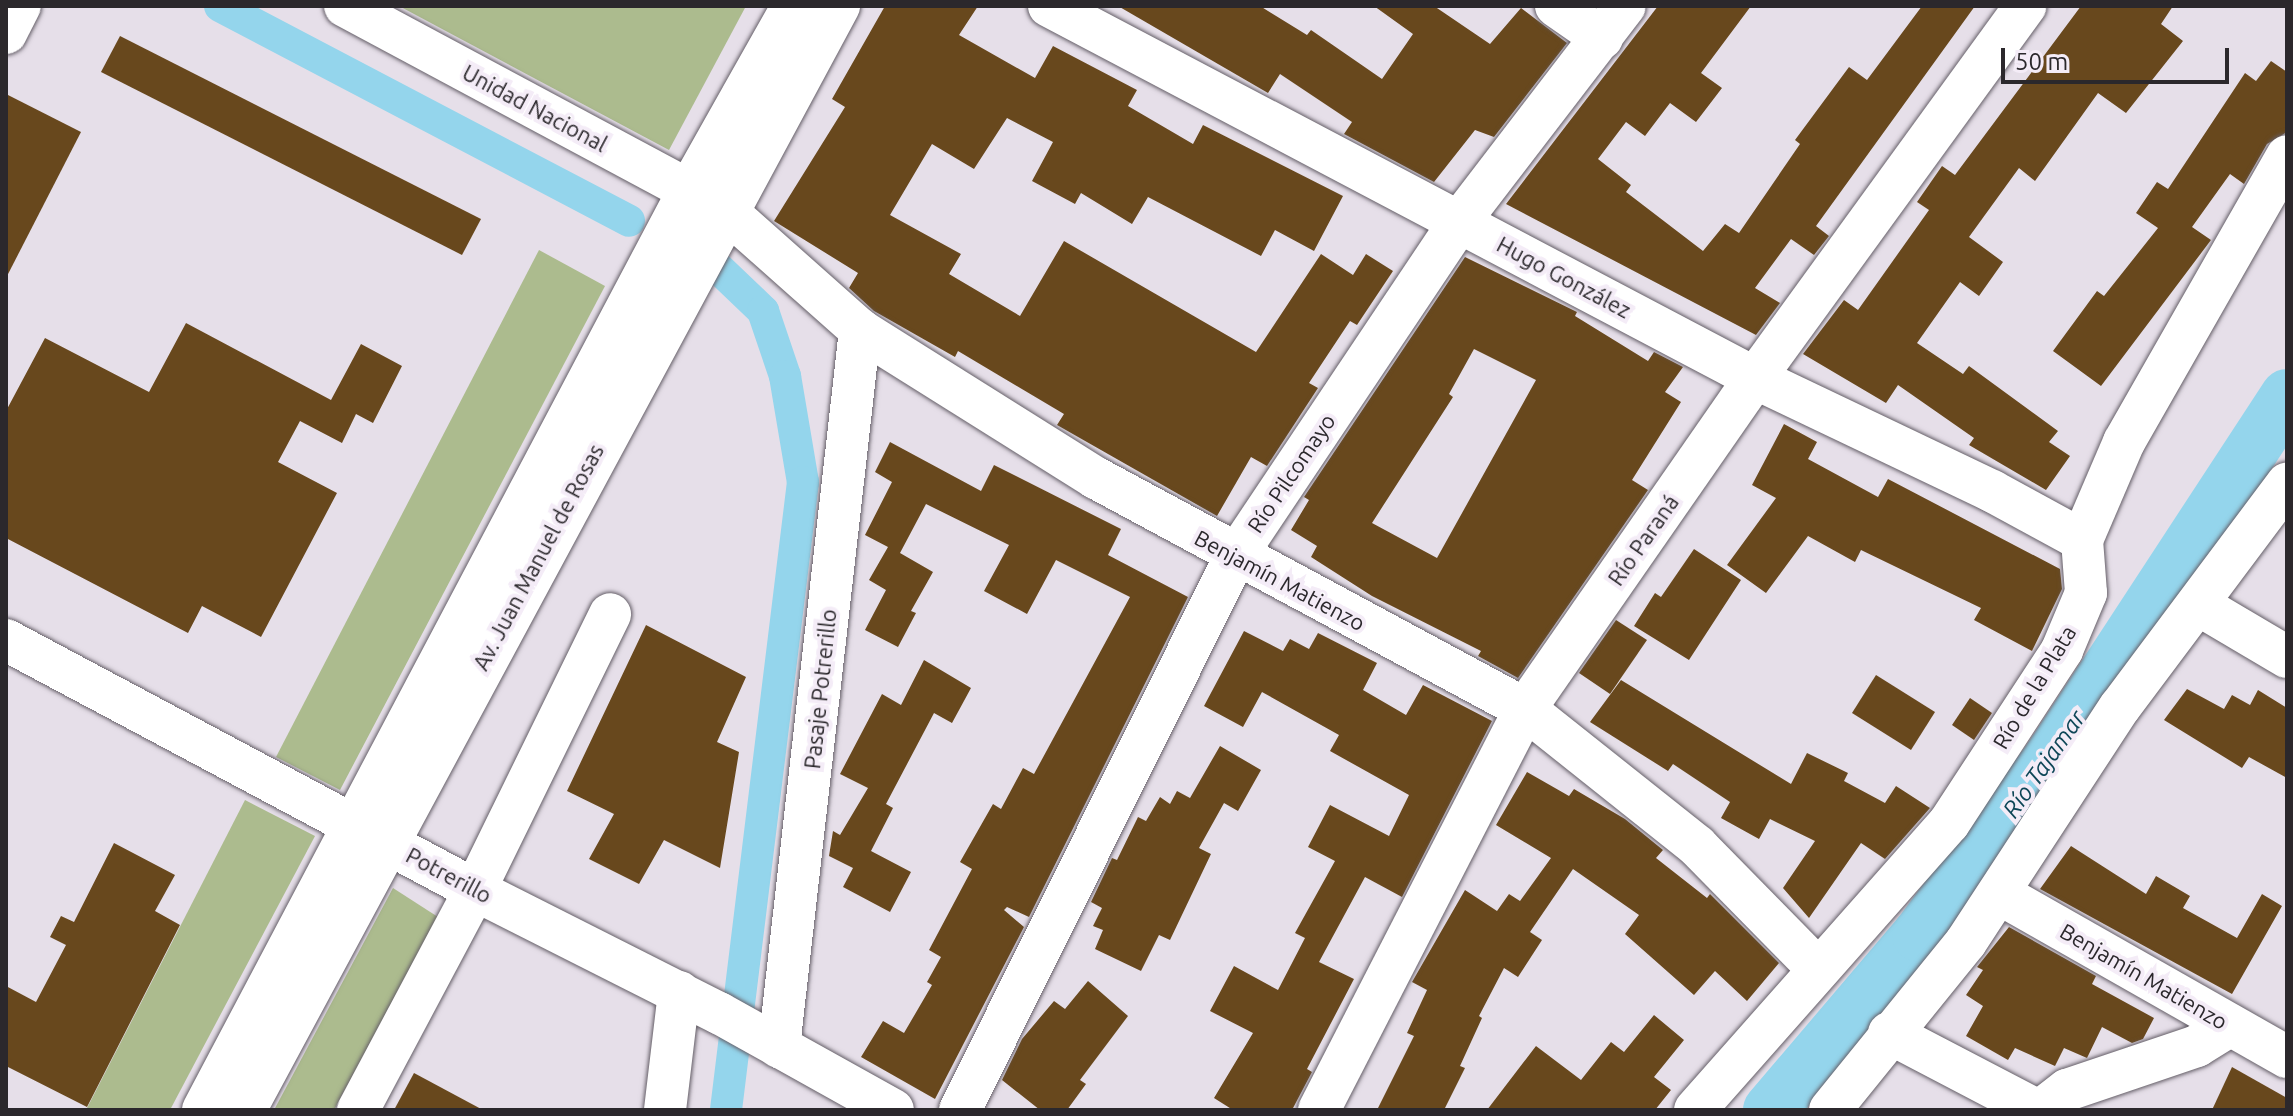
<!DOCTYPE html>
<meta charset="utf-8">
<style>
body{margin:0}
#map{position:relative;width:2293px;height:1116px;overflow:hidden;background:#e6dfe9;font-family:Ubuntu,sans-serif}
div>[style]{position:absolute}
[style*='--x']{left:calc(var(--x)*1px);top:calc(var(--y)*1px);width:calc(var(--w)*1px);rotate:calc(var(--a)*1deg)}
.green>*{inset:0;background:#acbb8e}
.canal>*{height:32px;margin:-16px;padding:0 16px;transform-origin:16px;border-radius:16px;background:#94d5ec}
.river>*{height:54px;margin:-27px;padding:0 27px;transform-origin:27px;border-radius:27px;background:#94d5ec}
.building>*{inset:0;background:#68481d}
.roads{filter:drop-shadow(0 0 2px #645e67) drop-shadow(0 0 2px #645e67)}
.minor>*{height:42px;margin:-21px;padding:0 21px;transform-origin:21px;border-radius:21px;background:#fff}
.major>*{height:44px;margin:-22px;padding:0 22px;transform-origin:22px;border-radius:22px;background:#fff}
span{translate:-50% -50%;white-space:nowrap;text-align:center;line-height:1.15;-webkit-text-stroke:8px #f4ecf7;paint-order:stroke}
.street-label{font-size:22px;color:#2b282c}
.water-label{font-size:24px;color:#0e4657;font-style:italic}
.frame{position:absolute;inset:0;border:8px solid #2b282c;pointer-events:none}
.scale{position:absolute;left:2001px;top:48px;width:228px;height:36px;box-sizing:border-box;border:4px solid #2b282c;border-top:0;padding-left:10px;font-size:24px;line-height:28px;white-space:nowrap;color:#2b282c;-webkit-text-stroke:6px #f4ecf7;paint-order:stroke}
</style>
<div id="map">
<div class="green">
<div style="clip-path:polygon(399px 6px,746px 6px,669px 150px)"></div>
<div style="clip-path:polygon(539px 250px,605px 286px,340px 790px,276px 757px)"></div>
<div style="clip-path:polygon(245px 800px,315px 836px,170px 1110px,86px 1110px)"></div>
<div style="clip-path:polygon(393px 888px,438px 917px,334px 1110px,274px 1110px)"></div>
</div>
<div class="canal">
<div style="--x:220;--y:6;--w:462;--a:27.7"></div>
<div style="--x:717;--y:267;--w:64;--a:43.7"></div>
<div style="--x:763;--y:311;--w:69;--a:71.3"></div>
<div style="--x:785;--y:376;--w:108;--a:80.4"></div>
<div style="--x:803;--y:482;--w:633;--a:96.99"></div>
</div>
<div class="river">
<div style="--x:1770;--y:1110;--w:230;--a:-49.6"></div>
<div style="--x:1919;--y:935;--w:218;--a:-53.4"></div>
<div style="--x:2049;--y:760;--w:435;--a:-56.8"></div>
</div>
<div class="building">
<div style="clip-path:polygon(885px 6px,978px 6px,959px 35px,1035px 78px,1053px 46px,1137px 90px,1128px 106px,1193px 144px,1203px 125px,1343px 196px,1314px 251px,1275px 230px,1261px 256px,1148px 197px,1132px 224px,1081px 193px,1075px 204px,1032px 181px,1053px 142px,1007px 118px,974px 169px,932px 144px,890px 215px,961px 254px,949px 274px,1020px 316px,1064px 241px,1256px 352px,1321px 254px,1353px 275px,1366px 254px,1393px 271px,1357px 325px,1350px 321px,1309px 383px,1318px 388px,1267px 466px,1251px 457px,1217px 516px,1057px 425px,1064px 414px,958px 351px,955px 357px,874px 311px,849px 288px,858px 273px,774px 221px,845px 107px,832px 99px)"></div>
<div style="clip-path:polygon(1118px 6px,1260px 6px,1307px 35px,1311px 30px,1382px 79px,1413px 34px,1374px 6px,1434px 6px,1490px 44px,1521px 8px,1567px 43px,1494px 137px,1475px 130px,1434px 182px,1344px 134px,1352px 122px,1280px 74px,1268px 93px)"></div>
<div style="clip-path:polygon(1658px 6px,1751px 6px,1701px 73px,1722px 88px,1696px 122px,1670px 103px,1645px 136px,1626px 122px,1598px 159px,1631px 185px,1626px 192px,1703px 251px,1725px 224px,1739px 233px,1800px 144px,1795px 140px,1849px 67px,1867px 80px,1922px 6px,1975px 6px,1816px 226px,1829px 236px,1814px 255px,1791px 239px,1755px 288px,1780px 303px,1756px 335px,1506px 204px)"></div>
<div style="clip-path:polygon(2081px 6px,2173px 6px,2161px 24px,2183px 41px,2126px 113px,2098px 93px,2035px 181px,2019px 168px,1969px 237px,2003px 262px,1979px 296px,1960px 282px,1917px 343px,1963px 374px,1969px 366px,2058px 431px,2049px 442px,2070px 456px,2046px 490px,1969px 445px,1974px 438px,1898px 385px,1886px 403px,1803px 354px,1844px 300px,1858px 310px,1929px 210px,1917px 202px,1942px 166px,1955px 175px)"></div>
<div style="clip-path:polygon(120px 36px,481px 219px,462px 255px,101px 72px)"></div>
<div style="clip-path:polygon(2271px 61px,2287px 72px,2287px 132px,2267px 144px,2244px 184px,2230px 174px,2192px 227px,2211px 240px,2101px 386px,2053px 351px,2097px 291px,2104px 296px,2158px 228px,2136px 213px,2157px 182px,2168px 189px,2245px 73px,2256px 81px)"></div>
<div style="clip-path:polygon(6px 94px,81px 132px,6px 278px)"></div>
<div style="clip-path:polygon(evenodd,1465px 257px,1577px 312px,1575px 316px,1648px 361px,1654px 352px,1683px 367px,1665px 392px,1681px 402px,1632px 480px,1648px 490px,1518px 678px,1478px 656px,1481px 651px,1372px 596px,1311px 557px,1317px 546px,1291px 530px,1309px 500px,1304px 497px,1465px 257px,1474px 349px,1536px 380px,1437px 558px,1372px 523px,1453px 397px,1449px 394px,1474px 349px)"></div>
<div style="clip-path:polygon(186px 323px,331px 400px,361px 344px,402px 366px,373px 423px,356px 414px,342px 443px,300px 421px,278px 462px,337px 493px,261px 637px,202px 606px,188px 633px,6px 538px,6px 411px,45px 338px,149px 392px)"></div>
<div style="clip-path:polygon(1784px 424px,1817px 442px,1808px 459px,1878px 497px,1888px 479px,2060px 569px,2062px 589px,2032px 651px,1974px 620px,1981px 608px,1861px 550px,1855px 562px,1808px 536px,1766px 593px,1727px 565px,1776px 498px,1752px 485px)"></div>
<div style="clip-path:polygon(890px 442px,981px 491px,994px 465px,1121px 529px,1108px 555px,1188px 597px,1029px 917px,1007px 907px,1004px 910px,1024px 927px,935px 1099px,861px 1057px,883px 1021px,904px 1033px,932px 985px,927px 982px,941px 957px,929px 950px,972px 869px,960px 862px,993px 804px,1001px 809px,1023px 768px,1034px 774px,1130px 597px,1056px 560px,1027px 614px,984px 591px,1009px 545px,926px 504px,900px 553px,933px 572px,911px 611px,916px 613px,898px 647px,865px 630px,886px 590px,869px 580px,888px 547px,865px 535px,892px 482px,875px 472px)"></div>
<div style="clip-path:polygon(1694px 549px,1741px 580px,1689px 660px,1634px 626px,1655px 593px,1661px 597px)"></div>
<div style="clip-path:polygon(1616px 620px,1647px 640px,1610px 694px,1579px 673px)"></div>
<div style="clip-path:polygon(646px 625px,746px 677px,717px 742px,739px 752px,720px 868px,664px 840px,639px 884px,589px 859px,614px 814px,567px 791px)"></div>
<div style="clip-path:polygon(1244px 631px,1283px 651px,1290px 639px,1309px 649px,1318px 633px,1377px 663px,1363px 690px,1406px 715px,1423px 685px,1492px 721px,1402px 897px,1365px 877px,1319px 962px,1354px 979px,1307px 1069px,1312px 1072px,1292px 1110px,1233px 1110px,1214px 1098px,1253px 1033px,1210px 1011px,1234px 966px,1278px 990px,1305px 938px,1295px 933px,1335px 861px,1308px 847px,1330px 805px,1389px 836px,1409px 795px,1330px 751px,1339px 735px,1262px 692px,1243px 727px,1204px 706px)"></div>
<div style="clip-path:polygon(924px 660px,971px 688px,952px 723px,934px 713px,886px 804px,893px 808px,871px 851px,911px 872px,890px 912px,843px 887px,853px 868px,829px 856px,833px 831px,840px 835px,868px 788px,840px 774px,882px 694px,901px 705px)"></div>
<div style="clip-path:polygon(1876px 675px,1935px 712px,1911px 750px,1852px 713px)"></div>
<div style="clip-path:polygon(1621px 680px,1791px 784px,1807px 753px,1848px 773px,1844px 781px,1885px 803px,1896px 786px,1930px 808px,1885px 859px,1861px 843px,1809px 918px,1783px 888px,1815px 841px,1770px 819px,1759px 839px,1721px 818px,1730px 802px,1673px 764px,1668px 771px,1590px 722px)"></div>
<div style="clip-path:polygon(2187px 689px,2224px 709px,2232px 695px,2250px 705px,2258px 690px,2287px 708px,2287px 778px,2249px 757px,2242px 768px,2164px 720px)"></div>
<div style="clip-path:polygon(1970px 698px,1992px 713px,1974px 740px,1952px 725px)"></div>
<div style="clip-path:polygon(1220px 746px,1261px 770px,1238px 811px,1224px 803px,1199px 848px,1211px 854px,1170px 940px,1159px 935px,1141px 971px,1095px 949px,1103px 930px,1093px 926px,1102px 908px,1091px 902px,1112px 858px,1117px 860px,1138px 817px,1146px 821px,1160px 797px,1170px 804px,1177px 791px,1190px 798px)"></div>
<div style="clip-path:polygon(1527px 772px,1569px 796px,1574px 789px,1625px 819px,1663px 850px,1656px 858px,1707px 898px,1710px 894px,1779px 963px,1747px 1001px,1715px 971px,1694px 995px,1625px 934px,1639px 915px,1573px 869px,1530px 932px,1542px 940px,1518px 977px,1504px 968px,1479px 1016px,1482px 1018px,1460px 1066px,1465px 1068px,1444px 1110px,1377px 1110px,1414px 1036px,1407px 1033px,1427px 990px,1412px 982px,1465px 890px,1497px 911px,1509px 894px,1520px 901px,1551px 858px,1496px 825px)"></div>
<div style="clip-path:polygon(114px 843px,175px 875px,155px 911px,180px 925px,87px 1107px,6px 1066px,6px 986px,36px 1002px,66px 945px,50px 937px,61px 916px,74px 922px)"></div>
<div style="clip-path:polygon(2071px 846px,2146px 894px,2156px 876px,2190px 896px,2183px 908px,2237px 938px,2262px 894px,2282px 906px,2232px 994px,2040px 889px)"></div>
<div style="clip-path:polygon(2009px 927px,2096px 976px,2092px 984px,2154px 1018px,2143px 1039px,2132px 1043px,2102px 1027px,2087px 1058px,2064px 1048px,2055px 1066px,2015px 1048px,2008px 1060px,1966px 1036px,1983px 1006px,1966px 995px,1983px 970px,1977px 967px)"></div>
<div style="clip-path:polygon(1088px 981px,1128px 1016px,1080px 1080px,1086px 1084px,1067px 1110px,1040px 1110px,1002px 1080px,1022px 1039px,1054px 1001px,1065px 1009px)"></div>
<div style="clip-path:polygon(1654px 1015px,1684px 1040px,1654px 1077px,1671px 1090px,1655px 1110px,1487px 1110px,1536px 1046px,1581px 1080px,1611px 1042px,1624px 1052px)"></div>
<div style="clip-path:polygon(2232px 1067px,2287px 1098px,2287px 1110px,2212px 1110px)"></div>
<div style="clip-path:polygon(414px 1073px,483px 1110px,394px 1110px)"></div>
</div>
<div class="roads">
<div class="minor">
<div style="--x:345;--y:6;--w:431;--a:28.2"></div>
<div style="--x:725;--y:210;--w:181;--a:41.6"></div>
<div style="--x:860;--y:330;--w:279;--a:32.1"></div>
<div style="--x:1096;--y:478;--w:487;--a:28.3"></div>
<div style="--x:1525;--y:709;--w:220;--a:38.5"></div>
<div style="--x:1697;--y:846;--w:173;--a:45.5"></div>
<div style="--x:1049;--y:6;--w:798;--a:27.79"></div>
<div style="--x:1755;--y:378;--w:263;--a:25.5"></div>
<div style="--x:1992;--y:491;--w:102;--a:28.6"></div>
<div style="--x:1556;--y:6;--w:56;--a:34.8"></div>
<div style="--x:6;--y:33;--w:30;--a:-63"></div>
<div style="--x:2199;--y:605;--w:102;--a:30.6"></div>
<div style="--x:6;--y:640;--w:531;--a:28.06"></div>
<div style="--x:475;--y:890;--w:273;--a:26.8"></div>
<div style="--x:719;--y:1013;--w:199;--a:29.1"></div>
<div style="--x:2000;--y:894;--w:330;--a:29.6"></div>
<div style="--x:1889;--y:1033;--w:166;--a:27.6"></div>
<div style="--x:779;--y:1047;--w:722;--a:-83.55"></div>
<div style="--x:358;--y:1110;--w:249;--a:-62"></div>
<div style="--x:475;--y:890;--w:307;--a:-63.9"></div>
<div style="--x:665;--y:1110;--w:119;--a:-83.2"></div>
<div style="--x:960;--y:1110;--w:618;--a:-63.56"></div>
<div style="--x:1235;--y:557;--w:403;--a:-56.2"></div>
<div style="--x:1459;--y:222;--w:272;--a:-52.5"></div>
<div style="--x:1319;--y:1110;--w:451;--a:-62.8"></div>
<div style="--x:1525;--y:709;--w:403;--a:-55.2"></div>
<div style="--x:1755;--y:378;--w:460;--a:-54"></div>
<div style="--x:1695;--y:1110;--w:383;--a:-48.5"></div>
<div style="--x:1949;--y:823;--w:207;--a:-56.8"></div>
<div style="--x:2062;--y:650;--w:62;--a:-67.2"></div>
<div style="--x:2086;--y:593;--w:53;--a:-94.3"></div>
<div style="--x:2082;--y:540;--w:107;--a:-66.8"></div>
<div style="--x:2124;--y:442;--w:329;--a:-60.3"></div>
<div style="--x:1830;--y:1110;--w:216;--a:-51"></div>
<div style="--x:1966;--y:942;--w:281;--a:-56.8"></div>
<div style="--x:2120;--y:707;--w:279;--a:-53.2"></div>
<div style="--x:2041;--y:1110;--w:33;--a:-38"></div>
<div style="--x:2067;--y:1090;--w:137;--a:-18.7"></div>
<div style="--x:2197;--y:1046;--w:39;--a:-32"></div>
</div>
<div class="major">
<div style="--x:204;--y:1110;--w:1038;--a:-62.15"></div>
<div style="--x:689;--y:192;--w:214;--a:-60.6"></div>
<div style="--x:244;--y:1110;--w:1254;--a:-61.72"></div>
</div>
</div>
<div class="street-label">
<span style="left:535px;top:108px;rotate:28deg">Unidad Nacional</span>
<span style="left:1564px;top:277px;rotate:28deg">Hugo González</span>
<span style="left:1291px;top:473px;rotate:-56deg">Río Pilcomayo</span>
<span style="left:1643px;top:540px;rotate:-55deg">Río Paraná</span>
<span style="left:538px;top:557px;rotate:-62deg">Av. Juan Manuel de Rosas</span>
<span style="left:1280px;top:580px;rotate:28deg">Benjamín Matienzo</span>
<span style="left:2034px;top:687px;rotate:-59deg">Río de la Plata</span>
<span style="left:820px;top:689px;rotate:-84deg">Pasaje Potrerillo</span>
<span style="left:449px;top:875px;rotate:28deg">Potrerillo</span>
<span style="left:2144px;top:976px;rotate:30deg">Benjamín Matienzo</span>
</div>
<div class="water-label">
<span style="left:2044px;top:764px;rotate:-55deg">Río Tajamar</span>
</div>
<div class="frame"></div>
<div class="scale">50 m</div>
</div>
